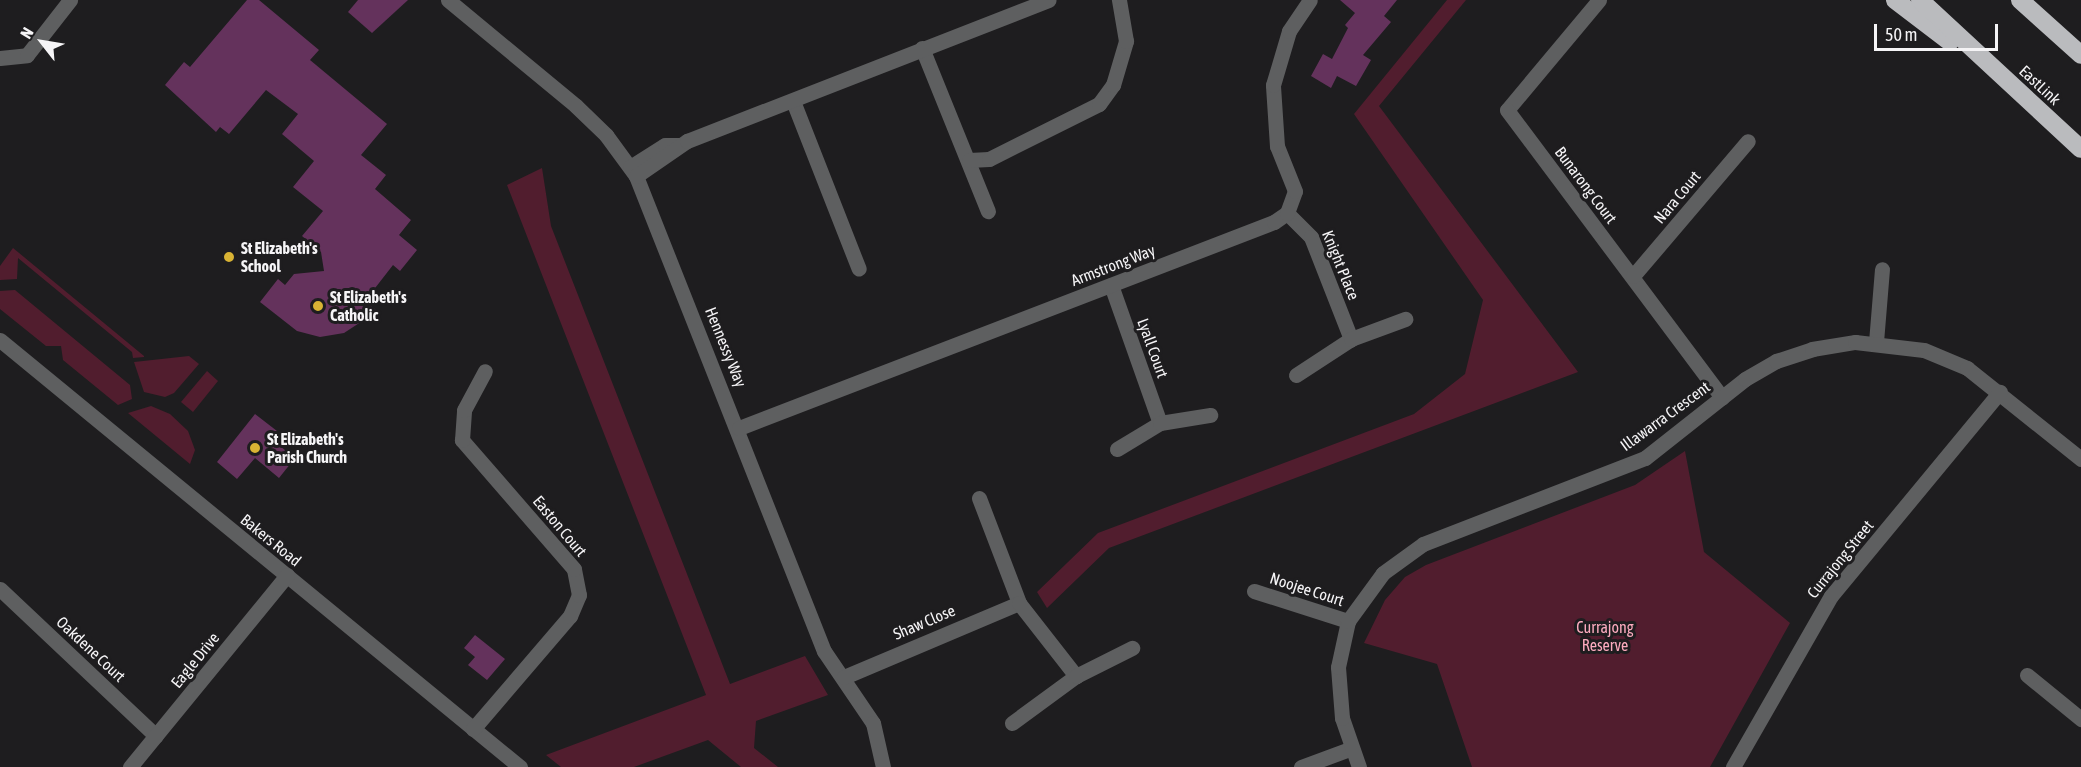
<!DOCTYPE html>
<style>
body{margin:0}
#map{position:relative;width:2081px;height:767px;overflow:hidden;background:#1e1d1f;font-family:"Asap Condensed",sans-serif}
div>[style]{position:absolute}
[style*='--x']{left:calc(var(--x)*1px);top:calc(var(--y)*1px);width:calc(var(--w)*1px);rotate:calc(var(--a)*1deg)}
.green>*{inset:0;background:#511d2e}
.building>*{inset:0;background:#64325c}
.minor>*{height:15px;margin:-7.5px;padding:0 7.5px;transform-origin:7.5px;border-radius:7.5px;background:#5e5f60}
.highway>*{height:18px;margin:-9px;padding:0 9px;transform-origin:9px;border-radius:9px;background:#babbbe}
.dots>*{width:16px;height:16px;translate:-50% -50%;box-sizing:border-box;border:3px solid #1e1d1f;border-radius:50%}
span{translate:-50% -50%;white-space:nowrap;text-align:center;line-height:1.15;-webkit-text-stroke:6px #1e1d1f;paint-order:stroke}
.street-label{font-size:16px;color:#f5f4f6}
.poi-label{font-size:16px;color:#f5f4f6;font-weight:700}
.left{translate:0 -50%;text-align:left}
.park-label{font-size:16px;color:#fcabbf}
.north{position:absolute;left:12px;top:12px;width:60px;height:60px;-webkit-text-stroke:4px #1e1d1f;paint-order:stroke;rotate:301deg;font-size:16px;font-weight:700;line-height:24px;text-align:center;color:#f5f4f6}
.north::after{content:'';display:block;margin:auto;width:21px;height:27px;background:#f5f4f6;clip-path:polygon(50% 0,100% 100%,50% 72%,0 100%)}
.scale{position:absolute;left:1874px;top:24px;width:124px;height:27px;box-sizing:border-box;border:3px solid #f5f4f6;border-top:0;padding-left:8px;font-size:18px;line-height:21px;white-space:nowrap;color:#f5f4f6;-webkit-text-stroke:4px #1e1d1f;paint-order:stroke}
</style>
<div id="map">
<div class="green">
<div style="clip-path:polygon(1447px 0,1466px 0,1379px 106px,1578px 372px,1109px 548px,1047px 608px,1037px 592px,1098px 533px,1414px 414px,1465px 374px,1483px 300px,1354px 114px)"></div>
<div style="clip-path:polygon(542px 168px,551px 226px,730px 684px,805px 656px,828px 695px,756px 721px,754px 748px,778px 767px,741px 767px,708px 740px,634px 767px,561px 767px,546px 755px,706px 695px,507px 185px)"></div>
<div style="clip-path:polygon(13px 248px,144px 356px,144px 357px,133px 358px,132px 352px,18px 258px,17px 279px,0 280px,0 266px)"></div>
<div style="clip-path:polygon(15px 290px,130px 385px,132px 399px,118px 405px,63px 360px,61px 346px,46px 346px,0 309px,0 291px)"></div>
<div style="clip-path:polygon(189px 356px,199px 364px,174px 393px,165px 397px,144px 392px,134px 362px)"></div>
<div style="clip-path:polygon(207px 371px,218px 381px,193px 412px,181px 402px)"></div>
<div style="clip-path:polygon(151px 406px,170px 414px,188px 431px,195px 450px,190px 464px,128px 413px)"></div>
<div style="clip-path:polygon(1685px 451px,1704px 552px,1790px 623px,1710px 767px,1472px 767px,1437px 664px,1364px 643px,1385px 600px,1405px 577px,1426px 565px,1635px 485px)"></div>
</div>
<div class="building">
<div style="clip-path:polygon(247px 0,259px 0,319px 50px,310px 60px,387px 124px,361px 155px,386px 175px,375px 189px,411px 220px,399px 235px,417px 250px,400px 271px,393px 265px,365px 301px,376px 310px,370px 316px,344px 333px,320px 337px,297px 331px,260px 302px,278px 279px,285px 285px,294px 274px,324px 271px,321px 252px,302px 236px,323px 211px,293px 187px,314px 161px,282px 134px,298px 114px,266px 90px,229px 134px,220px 127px,216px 132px,165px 85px,184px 62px,190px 67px)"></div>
<div style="clip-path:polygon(358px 0,408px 0,372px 33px,348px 12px)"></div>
<div style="clip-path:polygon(1340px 0,1397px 0,1384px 16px,1391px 22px,1363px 55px,1371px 60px,1356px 86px,1337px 76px,1331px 88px,1311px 76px,1323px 54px,1332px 59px,1348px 28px,1345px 25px,1355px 13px)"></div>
<div style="clip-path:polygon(255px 414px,277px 431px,271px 439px,295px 458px,279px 478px,255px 458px,237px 479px,217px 462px)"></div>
<div style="clip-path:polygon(475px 635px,505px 659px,487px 680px,468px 665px,475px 657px,464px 648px)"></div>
</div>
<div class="minor">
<div style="--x:448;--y:0;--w:166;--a:39.6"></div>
<div style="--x:576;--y:106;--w:42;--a:44"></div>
<div style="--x:606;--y:135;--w:51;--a:53.8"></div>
<div style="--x:636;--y:176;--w:511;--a:68.41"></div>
<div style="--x:824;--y:651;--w:87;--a:55.8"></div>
<div style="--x:873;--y:723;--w:45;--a:77.2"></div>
<div style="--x:1599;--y:0;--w:143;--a:129.9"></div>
<div style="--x:1507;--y:110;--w:359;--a:53.2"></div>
<div style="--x:922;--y:48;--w:176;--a:68"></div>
<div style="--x:0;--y:58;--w:27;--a:-6"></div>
<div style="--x:27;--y:55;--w:70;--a:-52"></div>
<div style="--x:793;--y:101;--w:180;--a:68.6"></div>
<div style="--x:969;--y:160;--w:20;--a:-3"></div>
<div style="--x:989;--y:159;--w:123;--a:-26.6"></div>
<div style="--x:1099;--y:104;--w:24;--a:-54"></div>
<div style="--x:1113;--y:85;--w:46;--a:-73.5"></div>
<div style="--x:1126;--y:41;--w:42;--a:-99.7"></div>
<div style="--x:630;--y:167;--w:41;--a:-32.2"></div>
<div style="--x:665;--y:145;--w:14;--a:0"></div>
<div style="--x:636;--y:176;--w:62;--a:-34.5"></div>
<div style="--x:687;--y:141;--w:388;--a:-21.3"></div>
<div style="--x:1287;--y:213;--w:34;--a:45"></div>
<div style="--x:1311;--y:237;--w:110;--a:68.6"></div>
<div style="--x:1633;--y:276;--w:177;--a:-49.6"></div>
<div style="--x:1111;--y:285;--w:146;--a:70.5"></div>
<div style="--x:0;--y:340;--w:673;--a:39.39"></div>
<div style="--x:1876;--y:342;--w:73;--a:-85.3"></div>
<div style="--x:1296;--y:375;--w:66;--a:-33.2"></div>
<div style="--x:1351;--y:339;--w:58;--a:-20.3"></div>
<div style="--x:739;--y:428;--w:573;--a:-21.06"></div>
<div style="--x:1274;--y:222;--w:16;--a:-35"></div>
<div style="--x:1287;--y:213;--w:23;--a:-70"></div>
<div style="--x:1295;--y:191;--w:48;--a:-111.8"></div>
<div style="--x:1277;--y:146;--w:61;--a:-93.8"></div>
<div style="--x:1273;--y:85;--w:56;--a:-73.5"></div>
<div style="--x:1289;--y:31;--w:37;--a:-56"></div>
<div style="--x:1117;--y:449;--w:50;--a:-31.2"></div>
<div style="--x:1160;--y:423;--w:51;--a:-9.1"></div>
<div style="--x:979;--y:498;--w:112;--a:69.1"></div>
<div style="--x:0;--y:589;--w:214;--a:43.3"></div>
<div style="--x:1254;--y:591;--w:99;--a:17.7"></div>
<div style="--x:2027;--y:675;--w:70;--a:39.2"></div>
<div style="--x:844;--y:677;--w:190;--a:-22.9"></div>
<div style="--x:1019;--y:603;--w:93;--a:52"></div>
<div style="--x:1012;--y:723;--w:79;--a:-36.3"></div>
<div style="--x:1076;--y:676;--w:63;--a:-26.6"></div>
<div style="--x:473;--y:729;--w:149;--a:-49.4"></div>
<div style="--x:570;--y:616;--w:23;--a:-67"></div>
<div style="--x:579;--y:595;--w:26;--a:-101"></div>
<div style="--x:574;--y:569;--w:171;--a:-131"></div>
<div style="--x:462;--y:440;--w:30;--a:-86"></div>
<div style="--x:464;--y:410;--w:44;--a:-61.7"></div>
<div style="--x:130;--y:767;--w:248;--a:-50.7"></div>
<div style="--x:1301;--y:767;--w:54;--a:-20.4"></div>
<div style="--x:1359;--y:767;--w:52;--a:-109.1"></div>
<div style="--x:1342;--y:718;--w:51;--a:-94.5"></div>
<div style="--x:1338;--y:667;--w:47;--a:-77.7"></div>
<div style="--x:1348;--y:621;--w:59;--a:-53.9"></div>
<div style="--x:1383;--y:573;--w:49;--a:-35.9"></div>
<div style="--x:1423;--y:544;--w:238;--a:-21.2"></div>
<div style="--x:1645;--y:458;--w:127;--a:-38.3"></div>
<div style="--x:1745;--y:379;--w:36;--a:-30"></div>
<div style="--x:1776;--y:361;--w:38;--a:-18"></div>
<div style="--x:1812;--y:349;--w:44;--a:-9.2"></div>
<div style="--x:1855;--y:342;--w:69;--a:6.6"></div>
<div style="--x:1924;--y:350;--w:47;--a:22.7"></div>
<div style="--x:1967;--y:368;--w:146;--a:38.6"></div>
<div style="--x:1733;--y:767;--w:197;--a:-60.2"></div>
<div style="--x:1831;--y:596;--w:265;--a:-50.4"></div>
</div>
<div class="highway">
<div style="--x:1895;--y:0;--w:69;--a:37.4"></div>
<div style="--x:1920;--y:0;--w:219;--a:42.8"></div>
<div style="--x:2020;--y:0;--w:82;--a:42"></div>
</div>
<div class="dots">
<div style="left:229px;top:257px;background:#d9b334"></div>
<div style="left:318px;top:306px;background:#d9b334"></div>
<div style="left:255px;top:448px;background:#d9b334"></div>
</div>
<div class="street-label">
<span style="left:2040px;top:85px;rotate:43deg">EastLink</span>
<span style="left:1586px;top:185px;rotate:53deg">Bunarong Court</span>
<span style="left:1677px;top:197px;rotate:-50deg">Nara Court</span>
<span style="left:1113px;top:265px;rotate:-21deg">Armstrong Way</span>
<span style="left:1341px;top:265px;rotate:68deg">Knight Place</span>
<span style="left:726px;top:347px;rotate:68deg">Hennessy Way</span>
<span style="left:1153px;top:348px;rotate:70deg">Lyall Court</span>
<span style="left:1665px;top:416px;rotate:-36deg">Illawarra Crescent</span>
<span style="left:560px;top:526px;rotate:50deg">Easton Court</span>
<span style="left:271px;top:540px;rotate:39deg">Bakers Road</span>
<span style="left:1840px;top:559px;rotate:-51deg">Currajong Street</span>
<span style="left:1307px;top:589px;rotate:18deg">Noojee Court</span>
<span style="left:924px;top:622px;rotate:-23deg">Shaw Close</span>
<span style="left:91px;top:649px;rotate:43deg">Oakdene Court</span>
<span style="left:195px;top:660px;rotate:-51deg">Eagle Drive</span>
</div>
<div class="poi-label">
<span class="left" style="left:241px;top:257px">St Elizabeth's<br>School</span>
<span class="left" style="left:330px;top:306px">St Elizabeth's<br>Catholic</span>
<span class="left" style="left:267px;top:448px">St Elizabeth's<br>Parish Church</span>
</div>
<div class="park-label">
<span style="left:1605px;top:636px">Currajong<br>Reserve</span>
</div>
<div class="north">N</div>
<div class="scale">50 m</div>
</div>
